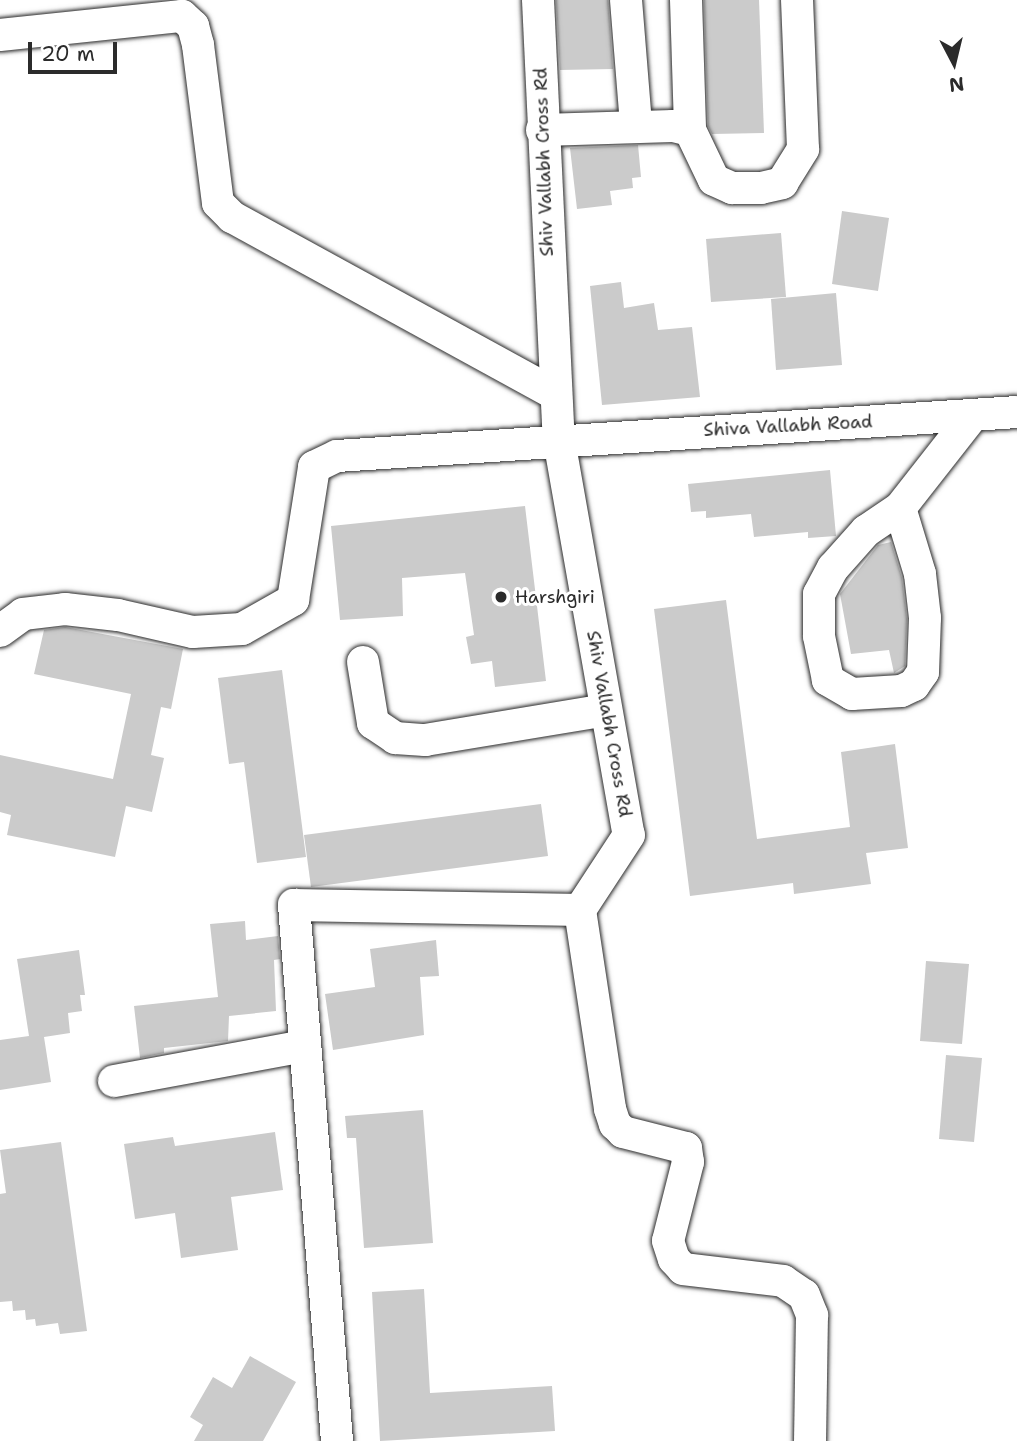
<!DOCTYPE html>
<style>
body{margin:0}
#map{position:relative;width:1017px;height:1441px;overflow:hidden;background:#fff;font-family:"Shantell Sans",sans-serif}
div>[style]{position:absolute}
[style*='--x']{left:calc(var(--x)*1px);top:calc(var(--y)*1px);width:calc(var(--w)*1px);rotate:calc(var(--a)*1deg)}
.building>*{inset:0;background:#cbcbcb}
.roads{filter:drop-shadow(0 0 2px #2b2b2b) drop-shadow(0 0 2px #2b2b2b)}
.minor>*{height:32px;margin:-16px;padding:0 16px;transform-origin:16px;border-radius:16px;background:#fff}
.dots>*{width:19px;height:19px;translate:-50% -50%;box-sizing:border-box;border:4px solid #fff;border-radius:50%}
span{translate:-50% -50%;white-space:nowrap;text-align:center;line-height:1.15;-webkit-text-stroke:6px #fff;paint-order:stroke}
.street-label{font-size:18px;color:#2b2b2b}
.poi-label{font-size:18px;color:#2b2b2b}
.left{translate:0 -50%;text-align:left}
.north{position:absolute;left:919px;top:28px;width:70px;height:70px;-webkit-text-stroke:5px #fff;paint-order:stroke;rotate:173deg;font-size:19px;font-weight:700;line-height:28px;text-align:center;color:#2b2b2b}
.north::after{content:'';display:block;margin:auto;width:24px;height:32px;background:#2b2b2b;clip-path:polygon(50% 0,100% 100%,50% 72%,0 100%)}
.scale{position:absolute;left:28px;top:42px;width:89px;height:32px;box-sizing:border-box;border:4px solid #2b2b2b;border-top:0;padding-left:9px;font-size:21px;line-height:24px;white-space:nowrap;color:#2b2b2b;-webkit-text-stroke:5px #fff;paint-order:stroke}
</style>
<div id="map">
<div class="building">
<div style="clip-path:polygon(556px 0,608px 0,613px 69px,560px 70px)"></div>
<div style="clip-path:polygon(704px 0,759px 0,764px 133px,712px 134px,708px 126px)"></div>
<div style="clip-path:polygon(638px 145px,641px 177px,632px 178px,633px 188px,610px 191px,612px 205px,577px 209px,570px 148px)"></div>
<div style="clip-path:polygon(842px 211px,889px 218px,878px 291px,832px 284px)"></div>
<div style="clip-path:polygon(781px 233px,786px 297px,711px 302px,706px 239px)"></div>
<div style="clip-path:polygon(621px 282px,624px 308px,654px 303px,658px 330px,692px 327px,700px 397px,602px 405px,590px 286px)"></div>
<div style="clip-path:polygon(836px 293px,842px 365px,776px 370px,771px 299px)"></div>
<div style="clip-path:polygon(830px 470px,836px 536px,808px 538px,808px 532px,754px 537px,751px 514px,706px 518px,706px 511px,691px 512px,688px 484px)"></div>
<div style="clip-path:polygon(525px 506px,546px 681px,495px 687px,492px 661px,471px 664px,466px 637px,474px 635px,465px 573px,402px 578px,403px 616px,340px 620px,331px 526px)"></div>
<div style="clip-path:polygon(891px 542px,902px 578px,907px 619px,905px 666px,894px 673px,889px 650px,851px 654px,840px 594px,878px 545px)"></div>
<div style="clip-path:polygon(726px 600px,757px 839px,850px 827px,841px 752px,895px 744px,908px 848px,866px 853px,871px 884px,794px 894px,793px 883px,690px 896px,654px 609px)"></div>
<div style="clip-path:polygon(65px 627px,183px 649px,171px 709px,161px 707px,151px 755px,164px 758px,152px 812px,126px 806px,115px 857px,7px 835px,11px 815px,0 812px,0 755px,113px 779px,131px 694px,34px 674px,44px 630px)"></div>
<div style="clip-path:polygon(282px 670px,306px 857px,257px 863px,244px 762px,229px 764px,218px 678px)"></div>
<div style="clip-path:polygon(541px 804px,548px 856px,311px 887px,304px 835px)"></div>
<div style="clip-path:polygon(245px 921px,246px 940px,278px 936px,280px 959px,274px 960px,276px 1011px,229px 1016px,228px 1041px,164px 1048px,164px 1053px,140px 1058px,134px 1006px,218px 997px,210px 924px)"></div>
<div style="clip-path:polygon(436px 940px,439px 976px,420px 977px,424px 1035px,333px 1050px,325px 994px,375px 987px,370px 949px)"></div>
<div style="clip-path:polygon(79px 950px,85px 995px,80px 995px,82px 1011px,68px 1013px,70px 1033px,44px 1037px,51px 1082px,0 1090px,0 1040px,29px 1036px,17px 959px)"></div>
<div style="clip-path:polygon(926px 961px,969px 964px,962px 1044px,920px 1041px)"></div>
<div style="clip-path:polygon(946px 1055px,982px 1058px,974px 1142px,939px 1139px)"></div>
<div style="clip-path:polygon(423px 1110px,433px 1243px,364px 1248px,356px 1138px,347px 1138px,345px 1116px)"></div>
<div style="clip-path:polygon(275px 1132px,283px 1190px,231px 1197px,238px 1250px,181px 1258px,175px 1213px,135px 1219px,124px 1144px,173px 1137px,175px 1146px)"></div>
<div style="clip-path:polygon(61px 1142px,87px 1331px,60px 1334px,58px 1323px,36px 1326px,35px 1319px,26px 1320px,25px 1310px,13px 1311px,12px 1301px,0 1302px,0 1194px,6px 1193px,0 1150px)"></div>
<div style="clip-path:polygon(424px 1289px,430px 1393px,552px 1386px,555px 1431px,380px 1441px,372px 1292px)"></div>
<div style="clip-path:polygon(250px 1356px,296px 1382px,263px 1441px,194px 1441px,203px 1425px,190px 1417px,213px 1377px,232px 1388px)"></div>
</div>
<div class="roads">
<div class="minor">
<div style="--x:538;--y:0;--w:441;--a:87.3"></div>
<div style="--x:559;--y:440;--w:401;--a:80"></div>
<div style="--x:629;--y:835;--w:90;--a:123.2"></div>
<div style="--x:580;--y:910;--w:201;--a:81.4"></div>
<div style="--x:610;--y:1109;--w:16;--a:72"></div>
<div style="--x:615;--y:1124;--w:11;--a:45"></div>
<div style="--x:623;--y:1132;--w:65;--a:14.3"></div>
<div style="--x:686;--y:1148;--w:14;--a:82"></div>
<div style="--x:688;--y:1162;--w:81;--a:104.2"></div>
<div style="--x:668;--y:1241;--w:19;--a:72"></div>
<div style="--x:674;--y:1259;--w:13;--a:48"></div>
<div style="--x:683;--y:1269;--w:101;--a:6.8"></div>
<div style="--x:783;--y:1281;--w:25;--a:34"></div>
<div style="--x:804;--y:1295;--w:22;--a:68"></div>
<div style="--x:812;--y:1315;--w:126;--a:90.9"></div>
<div style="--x:626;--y:0;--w:125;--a:85.4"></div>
<div style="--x:686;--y:0;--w:130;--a:88.2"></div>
<div style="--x:0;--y:35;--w:183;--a:-6"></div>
<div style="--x:182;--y:16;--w:15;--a:42"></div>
<div style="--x:193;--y:26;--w:20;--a:75"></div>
<div style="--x:198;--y:45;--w:159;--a:82.8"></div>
<div style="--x:218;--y:203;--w:20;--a:45"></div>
<div style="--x:232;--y:217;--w:367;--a:28.7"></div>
<div style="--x:542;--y:130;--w:131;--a:-1.7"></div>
<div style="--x:673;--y:126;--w:17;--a:13"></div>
<div style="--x:690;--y:130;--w:55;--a:64.4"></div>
<div style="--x:714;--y:180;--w:20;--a:24"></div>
<div style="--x:732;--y:188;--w:29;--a:0"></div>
<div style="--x:761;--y:188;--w:22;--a:-13"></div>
<div style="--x:782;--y:183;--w:40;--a:-58"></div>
<div style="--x:803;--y:149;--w:149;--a:-92.3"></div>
<div style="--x:900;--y:508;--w:69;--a:73.1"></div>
<div style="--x:920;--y:574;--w:44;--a:83.5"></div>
<div style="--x:925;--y:618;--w:54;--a:92.1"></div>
<div style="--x:923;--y:672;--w:16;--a:125"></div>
<div style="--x:914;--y:685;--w:14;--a:155"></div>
<div style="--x:901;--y:691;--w:49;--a:176.5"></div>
<div style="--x:852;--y:694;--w:28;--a:-150"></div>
<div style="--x:828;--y:680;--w:45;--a:-101.6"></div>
<div style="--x:819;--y:636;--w:42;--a:-90"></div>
<div style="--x:819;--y:594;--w:30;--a:-62"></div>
<div style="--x:833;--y:568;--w:50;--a:-48.3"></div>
<div style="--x:866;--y:531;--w:41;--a:-34.1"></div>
<div style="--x:900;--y:508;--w:118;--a:-51.9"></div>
<div style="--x:0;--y:631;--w:29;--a:-36"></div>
<div style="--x:23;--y:614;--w:42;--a:-6.8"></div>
<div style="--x:65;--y:609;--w:53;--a:6.5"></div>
<div style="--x:118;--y:615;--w:77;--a:12.8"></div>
<div style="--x:193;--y:632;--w:49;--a:-3.5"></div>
<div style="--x:242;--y:629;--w:59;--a:-29.6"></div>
<div style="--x:293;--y:600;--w:135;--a:-81"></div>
<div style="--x:314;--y:467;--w:25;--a:-26"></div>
<div style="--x:337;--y:456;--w:681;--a:-3.7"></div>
<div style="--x:363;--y:662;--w:62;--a:80.7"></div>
<div style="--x:373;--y:723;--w:27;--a:34"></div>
<div style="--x:395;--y:738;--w:30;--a:4"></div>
<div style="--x:425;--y:740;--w:183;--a:-9.4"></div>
<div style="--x:114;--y:1081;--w:194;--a:-10.4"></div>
<div style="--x:337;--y:1441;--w:538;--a:-94.59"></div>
<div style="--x:294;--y:905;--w:286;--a:1"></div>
</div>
</div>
<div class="dots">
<div style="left:501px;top:597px;background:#2b2b2b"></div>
</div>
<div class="street-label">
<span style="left:544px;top:162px;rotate:-92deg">Shiv Vallabh Cross Rd</span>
<span style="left:788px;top:426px;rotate:-3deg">Shiva Vallabh Road</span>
<span style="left:609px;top:724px;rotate:80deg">Shiv Vallabh Cross Rd</span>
</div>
<div class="poi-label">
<span class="left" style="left:515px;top:597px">Harshgiri</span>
</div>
<div class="north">N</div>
<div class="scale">20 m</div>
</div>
